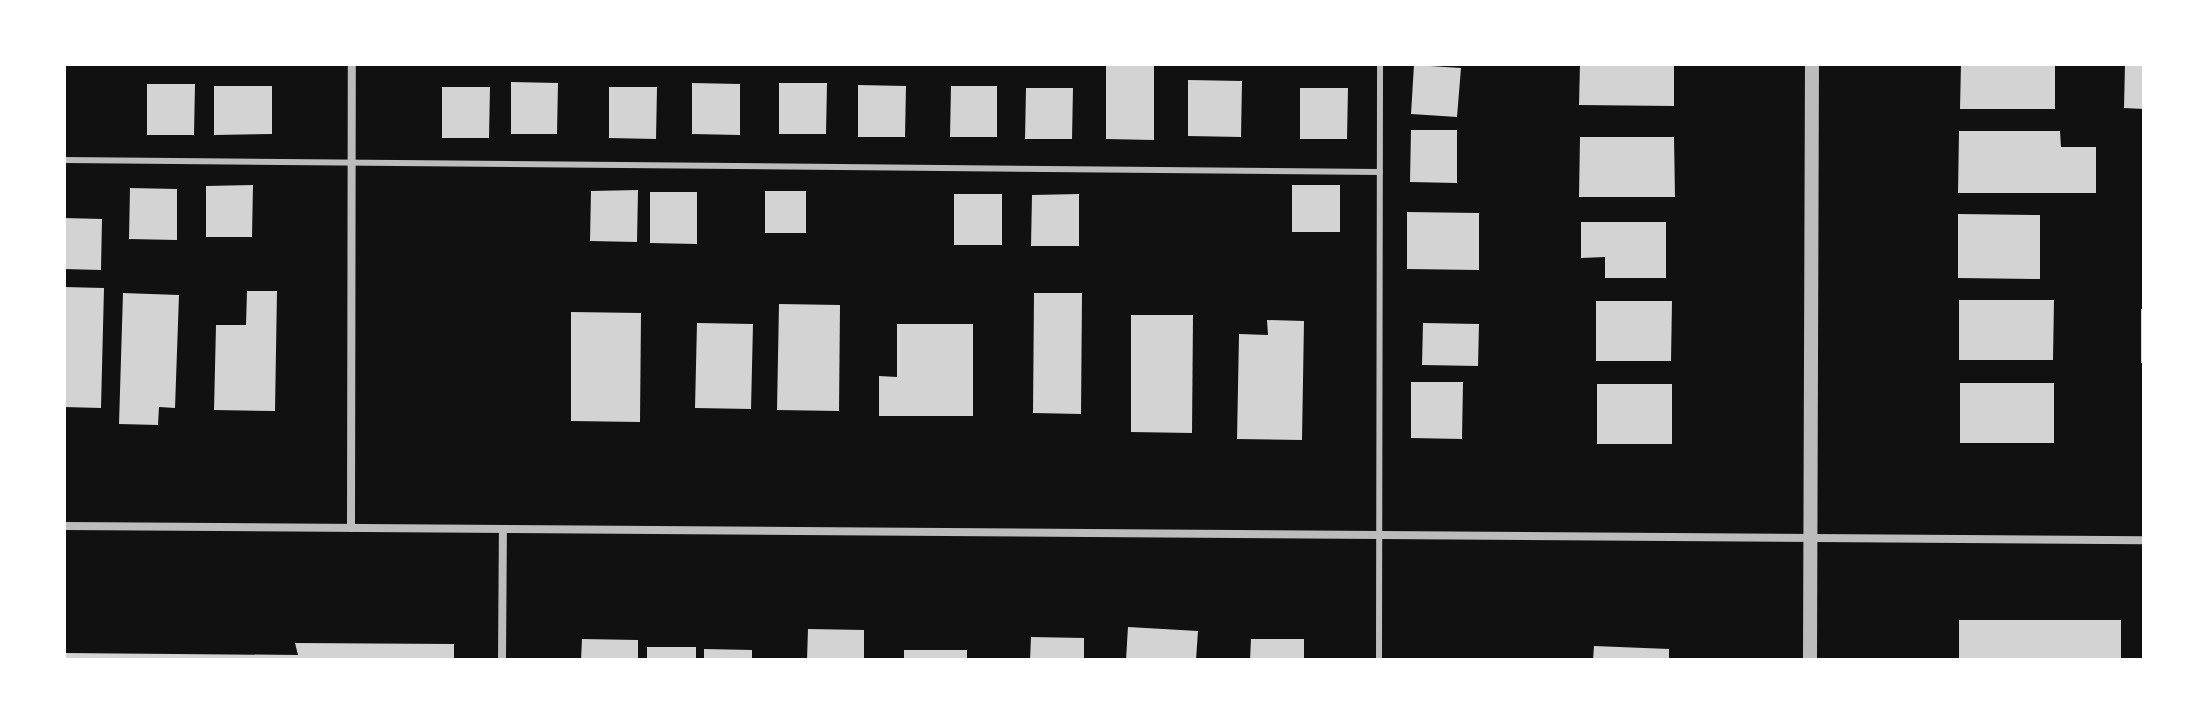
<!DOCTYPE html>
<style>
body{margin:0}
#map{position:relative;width:2208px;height:724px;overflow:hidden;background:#111;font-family:"Archivo Narrow",sans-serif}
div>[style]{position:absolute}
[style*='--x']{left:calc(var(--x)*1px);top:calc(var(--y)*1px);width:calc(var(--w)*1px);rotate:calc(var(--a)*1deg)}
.building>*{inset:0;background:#d3d3d3}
.service>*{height:6px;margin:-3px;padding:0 3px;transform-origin:3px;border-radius:3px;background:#bcbcbc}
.minor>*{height:8px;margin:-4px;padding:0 4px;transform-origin:4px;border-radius:4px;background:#bcbcbc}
.tertiary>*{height:14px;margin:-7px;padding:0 7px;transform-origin:7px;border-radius:7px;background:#bcbcbc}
span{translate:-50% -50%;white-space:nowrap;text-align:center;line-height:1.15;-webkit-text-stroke:6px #fff;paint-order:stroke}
.frame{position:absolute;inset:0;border:66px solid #fff;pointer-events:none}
</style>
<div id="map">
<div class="building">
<div style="clip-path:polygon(1106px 64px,1154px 64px,1154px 140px,1106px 139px)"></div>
<div style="clip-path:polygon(1580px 64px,1674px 64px,1674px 106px,1579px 105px)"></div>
<div style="clip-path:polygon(1961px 64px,2055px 64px,2055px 109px,1960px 109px)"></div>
<div style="clip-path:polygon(2125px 64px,2144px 64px,2144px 109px,2124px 108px)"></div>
<div style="clip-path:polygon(1414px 65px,1461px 68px,1457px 117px,1411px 114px)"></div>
<div style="clip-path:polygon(1188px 80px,1242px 81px,1241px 137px,1188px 136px)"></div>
<div style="clip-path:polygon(511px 82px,558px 83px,557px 134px,511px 134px)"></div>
<div style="clip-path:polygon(692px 83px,740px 84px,740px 135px,692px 134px)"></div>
<div style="clip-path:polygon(779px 83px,827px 83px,826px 134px,779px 134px)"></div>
<div style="clip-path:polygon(147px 84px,195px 84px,194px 135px,147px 135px)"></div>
<div style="clip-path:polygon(858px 85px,906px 86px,905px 137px,858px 137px)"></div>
<div style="clip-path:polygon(214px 86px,272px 86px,272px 134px,214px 135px)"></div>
<div style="clip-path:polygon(951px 86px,997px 86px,997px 137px,950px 137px)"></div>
<div style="clip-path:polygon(442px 87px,490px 87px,489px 138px,442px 138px)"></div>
<div style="clip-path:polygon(609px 87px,657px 87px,656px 139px,609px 138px)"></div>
<div style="clip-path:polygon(1026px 88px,1073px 88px,1072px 139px,1025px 139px)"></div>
<div style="clip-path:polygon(1300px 88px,1348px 88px,1347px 139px,1300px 139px)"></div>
<div style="clip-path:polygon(1411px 130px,1457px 130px,1457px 183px,1410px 182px)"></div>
<div style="clip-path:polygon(1959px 131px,2060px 131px,2061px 147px,2096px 147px,2096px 193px,1958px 193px)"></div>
<div style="clip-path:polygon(1580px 137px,1674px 137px,1675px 197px,1579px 197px)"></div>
<div style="clip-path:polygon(253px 185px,252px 237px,206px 237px,206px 186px)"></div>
<div style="clip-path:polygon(1292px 185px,1340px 185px,1340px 232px,1292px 232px)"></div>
<div style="clip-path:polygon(130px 188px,177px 189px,177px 240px,129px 239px)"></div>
<div style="clip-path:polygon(638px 190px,637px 242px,590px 241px,591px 191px)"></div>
<div style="clip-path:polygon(765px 191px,806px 191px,806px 233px,765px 233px)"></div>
<div style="clip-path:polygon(650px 192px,697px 192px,697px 244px,650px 243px)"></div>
<div style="clip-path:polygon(954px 194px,1002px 194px,1002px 245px,954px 245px)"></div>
<div style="clip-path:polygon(1079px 194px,1079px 246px,1031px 246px,1032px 195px)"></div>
<div style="clip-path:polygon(1407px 212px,1479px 213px,1479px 270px,1407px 269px)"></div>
<div style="clip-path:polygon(1958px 214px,2040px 215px,2040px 279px,1958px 278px)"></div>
<div style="clip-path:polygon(64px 218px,102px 219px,101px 270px,64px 269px)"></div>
<div style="clip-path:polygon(1581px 222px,1666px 222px,1666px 278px,1605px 278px,1605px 257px,1581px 258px)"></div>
<div style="clip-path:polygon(64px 287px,104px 288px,101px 408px,64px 407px)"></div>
<div style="clip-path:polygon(247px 291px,277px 291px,275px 411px,214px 410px,216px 325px,246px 325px)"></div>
<div style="clip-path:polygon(123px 293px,179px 295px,175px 408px,159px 407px,158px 425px,119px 424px)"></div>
<div style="clip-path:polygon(1034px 293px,1082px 293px,1081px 414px,1033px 413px)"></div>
<div style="clip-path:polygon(1959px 300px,2054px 300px,2053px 360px,1959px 360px)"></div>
<div style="clip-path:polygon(1596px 301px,1672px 301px,1671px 361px,1596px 361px)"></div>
<div style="clip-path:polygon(779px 304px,840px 305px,839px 411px,777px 410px)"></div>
<div style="clip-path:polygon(2141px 309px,2144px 309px,2144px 363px,2141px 363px)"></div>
<div style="clip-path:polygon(571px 312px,641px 313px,640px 422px,571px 421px)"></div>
<div style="clip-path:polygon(1131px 315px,1193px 315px,1192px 433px,1131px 432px)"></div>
<div style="clip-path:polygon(1267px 320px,1304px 321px,1302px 440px,1237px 439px,1239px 334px,1268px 335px)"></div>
<div style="clip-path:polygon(697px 323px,753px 324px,751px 409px,695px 408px)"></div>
<div style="clip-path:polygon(1423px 323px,1479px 324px,1478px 366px,1422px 365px)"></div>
<div style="clip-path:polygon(897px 324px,973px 324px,973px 416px,879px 416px,879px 376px,897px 377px)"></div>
<div style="clip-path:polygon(1411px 382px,1463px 382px,1462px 439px,1411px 438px)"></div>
<div style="clip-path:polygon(1960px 383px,2054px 383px,2054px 443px,1960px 443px)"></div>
<div style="clip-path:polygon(1597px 384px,1672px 384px,1672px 444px,1597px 444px)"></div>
<div style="clip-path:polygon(1959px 620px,2121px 620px,2121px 660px,1959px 660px)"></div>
<div style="clip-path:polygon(1128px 627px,1198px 631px,1196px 660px,1126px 660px)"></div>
<div style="clip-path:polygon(808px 629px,864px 630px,864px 660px,807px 660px)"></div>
<div style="clip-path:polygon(1031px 637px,1084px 638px,1084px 660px,1030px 660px)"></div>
<div style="clip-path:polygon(582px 639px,638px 640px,638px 660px,581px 660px)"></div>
<div style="clip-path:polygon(1251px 639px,1304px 639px,1304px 660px,1250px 660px)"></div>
<div style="clip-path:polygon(295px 643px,454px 644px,454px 660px,64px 660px,64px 653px,298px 655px)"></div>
<div style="clip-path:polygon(1594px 646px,1669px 649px,1669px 660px,1593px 660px)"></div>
<div style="clip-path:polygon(647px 647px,696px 647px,696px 660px,647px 660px)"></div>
<div style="clip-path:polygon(704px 649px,752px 650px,752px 660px,704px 660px)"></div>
<div style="clip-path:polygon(904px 650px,967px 650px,967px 660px,904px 660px)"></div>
</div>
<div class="service">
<div style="--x:64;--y:160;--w:1316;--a:0.52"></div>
<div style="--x:1379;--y:660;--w:596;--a:-89.9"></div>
</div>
<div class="minor">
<div style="--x:64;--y:526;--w:2080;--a:0.39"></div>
<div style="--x:351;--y:528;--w:464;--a:-89.9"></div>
<div style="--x:502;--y:660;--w:131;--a:-89.6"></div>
</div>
<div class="tertiary">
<div style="--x:1810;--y:660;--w:596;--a:-89.81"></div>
</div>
<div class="frame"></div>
</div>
